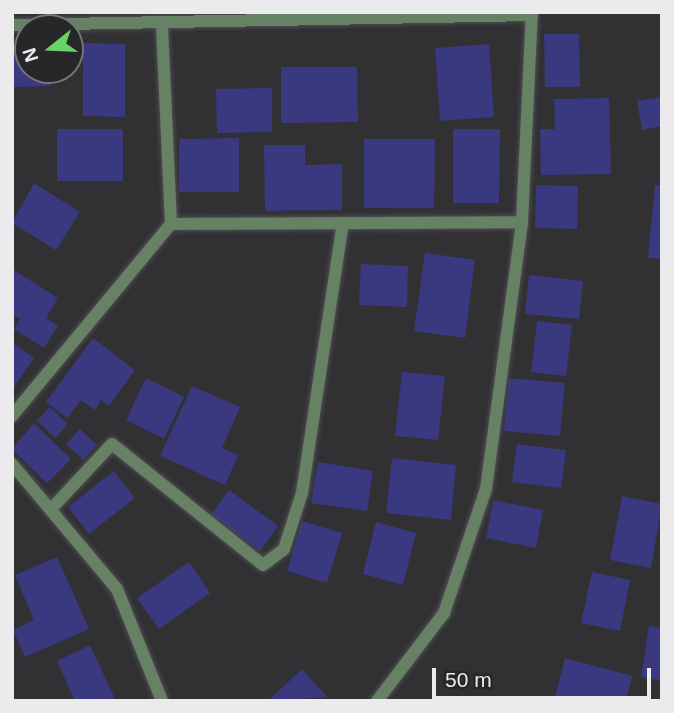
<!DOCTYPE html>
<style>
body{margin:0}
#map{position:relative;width:674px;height:713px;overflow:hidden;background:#313134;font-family:Helvetica,sans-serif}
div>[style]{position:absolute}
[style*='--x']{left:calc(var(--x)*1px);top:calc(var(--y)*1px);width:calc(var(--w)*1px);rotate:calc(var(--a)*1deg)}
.building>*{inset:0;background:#3a387f}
.roads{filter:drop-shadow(0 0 2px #4f4f52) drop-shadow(0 0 2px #4f4f52)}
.service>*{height:12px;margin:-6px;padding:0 6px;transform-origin:6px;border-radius:6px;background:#678165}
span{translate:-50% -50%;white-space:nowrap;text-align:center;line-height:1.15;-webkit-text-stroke:5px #27272a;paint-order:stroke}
.frame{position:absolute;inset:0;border:14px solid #ebebed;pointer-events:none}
.north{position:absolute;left:14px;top:14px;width:70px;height:70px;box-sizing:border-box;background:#27272a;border:2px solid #757578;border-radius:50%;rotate:252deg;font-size:19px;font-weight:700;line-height:28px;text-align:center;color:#ebebed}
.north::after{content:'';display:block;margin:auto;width:24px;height:32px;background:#68d465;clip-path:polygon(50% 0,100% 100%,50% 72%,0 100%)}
.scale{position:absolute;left:432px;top:668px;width:219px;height:32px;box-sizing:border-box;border:4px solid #ebebed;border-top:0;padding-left:9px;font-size:21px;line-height:24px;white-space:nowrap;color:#ebebed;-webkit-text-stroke:5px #27272a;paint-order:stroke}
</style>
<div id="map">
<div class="building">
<div style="clip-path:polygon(544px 34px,579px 34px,580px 87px,545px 87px)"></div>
<div style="clip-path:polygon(83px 43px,125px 44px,125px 117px,83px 116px)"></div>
<div style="clip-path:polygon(489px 44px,494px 117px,440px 121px,435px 48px)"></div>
<div style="clip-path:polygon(12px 51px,28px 51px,28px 70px,51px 70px,51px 86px,12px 87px)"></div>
<div style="clip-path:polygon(281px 67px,357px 67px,358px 122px,281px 123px)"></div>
<div style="clip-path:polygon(272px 88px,272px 132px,217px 133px,216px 89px)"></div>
<div style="clip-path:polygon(662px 97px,662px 126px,642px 130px,637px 101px)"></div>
<div style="clip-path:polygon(609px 98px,611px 174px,541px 175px,540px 129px,555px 129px,554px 99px)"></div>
<div style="clip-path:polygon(57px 129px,123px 129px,123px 181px,57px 181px)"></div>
<div style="clip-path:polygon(453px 129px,500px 129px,499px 203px,453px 203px)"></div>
<div style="clip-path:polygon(239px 138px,239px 192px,179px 192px,179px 139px)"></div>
<div style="clip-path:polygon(364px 139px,435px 139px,434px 208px,364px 208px)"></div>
<div style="clip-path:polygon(264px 145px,305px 145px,305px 165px,342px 164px,342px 210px,265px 211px)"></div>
<div style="clip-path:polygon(34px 183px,80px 212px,56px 250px,12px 223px)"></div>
<div style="clip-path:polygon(536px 185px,578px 186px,577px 229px,535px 228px)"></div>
<div style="clip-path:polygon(655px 185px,662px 185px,662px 259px,648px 258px)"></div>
<div style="clip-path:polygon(425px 253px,475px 260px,465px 338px,414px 331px)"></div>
<div style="clip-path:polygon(361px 264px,408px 266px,407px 307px,359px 305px)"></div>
<div style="clip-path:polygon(12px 269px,58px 298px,46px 318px,58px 326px,44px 348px,14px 329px,20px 319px,12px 314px)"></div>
<div style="clip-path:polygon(529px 275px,583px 281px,579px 319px,525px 314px)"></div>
<div style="clip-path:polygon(537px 321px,572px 325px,566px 376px,531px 372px)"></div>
<div style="clip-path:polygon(93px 338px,135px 370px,109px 406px,101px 400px,95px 410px,81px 400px,67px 418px,46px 402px)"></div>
<div style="clip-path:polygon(12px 343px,34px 358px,12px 390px)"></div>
<div style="clip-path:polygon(402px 372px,445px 376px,438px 440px,395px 436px)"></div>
<div style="clip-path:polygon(146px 378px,184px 397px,164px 439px,126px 420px)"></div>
<div style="clip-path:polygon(509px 378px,565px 383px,560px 436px,504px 431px)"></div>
<div style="clip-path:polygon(192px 386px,240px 407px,222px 448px,238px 455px,225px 485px,160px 456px)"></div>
<div style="clip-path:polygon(50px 407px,68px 424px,55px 438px,37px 421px)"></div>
<div style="clip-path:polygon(34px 423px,71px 459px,47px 483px,12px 449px)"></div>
<div style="clip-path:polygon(80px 429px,97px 445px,83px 460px,66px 444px)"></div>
<div style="clip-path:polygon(517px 444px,566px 450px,561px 488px,512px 482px)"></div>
<div style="clip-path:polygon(392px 458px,456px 465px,451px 520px,386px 513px)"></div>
<div style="clip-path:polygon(318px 462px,373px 471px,367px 511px,311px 503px)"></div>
<div style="clip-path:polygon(114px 471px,135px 498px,89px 534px,68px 507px)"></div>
<div style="clip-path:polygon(229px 490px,278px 526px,260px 551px,211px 515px)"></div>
<div style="clip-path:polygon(622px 496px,662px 504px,651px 568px,610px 560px)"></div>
<div style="clip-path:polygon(493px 500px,543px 510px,536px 548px,486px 538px)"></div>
<div style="clip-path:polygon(302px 521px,342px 533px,327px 583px,287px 571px)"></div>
<div style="clip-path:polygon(376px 522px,416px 533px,403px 585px,363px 574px)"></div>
<div style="clip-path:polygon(57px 557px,89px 629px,25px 657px,13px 630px,34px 620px,15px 575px)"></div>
<div style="clip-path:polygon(189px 562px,210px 593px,159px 629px,137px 598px)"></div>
<div style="clip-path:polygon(592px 572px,630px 580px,620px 631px,581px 623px)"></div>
<div style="clip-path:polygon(649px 626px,662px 628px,662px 681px,641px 677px)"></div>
<div style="clip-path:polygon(90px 645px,115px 699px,111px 701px,75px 701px,57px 661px)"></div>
<div style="clip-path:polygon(565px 658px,632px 676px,626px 701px,554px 701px)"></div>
<div style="clip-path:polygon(302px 669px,327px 697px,268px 701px)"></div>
</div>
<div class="roads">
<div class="service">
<div style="--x:12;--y:25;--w:520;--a:-1.1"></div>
<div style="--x:171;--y:224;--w:351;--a:-0.3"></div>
<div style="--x:12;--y:416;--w:249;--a:-50.4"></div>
<div style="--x:171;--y:224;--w:198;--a:-92.6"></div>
<div style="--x:12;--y:464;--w:163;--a:50"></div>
<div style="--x:117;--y:589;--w:121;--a:68.1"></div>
<div style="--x:53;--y:507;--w:86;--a:-46.9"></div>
<div style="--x:112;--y:444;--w:193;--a:38.7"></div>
<div style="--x:263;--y:565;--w:26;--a:-37"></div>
<div style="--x:284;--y:549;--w:59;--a:-72.2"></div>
<div style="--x:302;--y:493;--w:273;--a:-81.4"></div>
<div style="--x:377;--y:701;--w:111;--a:-52.7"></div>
<div style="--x:444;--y:613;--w:131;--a:-71.3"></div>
<div style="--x:486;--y:489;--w:269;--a:-82.3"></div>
<div style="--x:522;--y:222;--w:210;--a:-87.3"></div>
</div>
</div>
<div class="frame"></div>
<div class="north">N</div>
<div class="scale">50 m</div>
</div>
